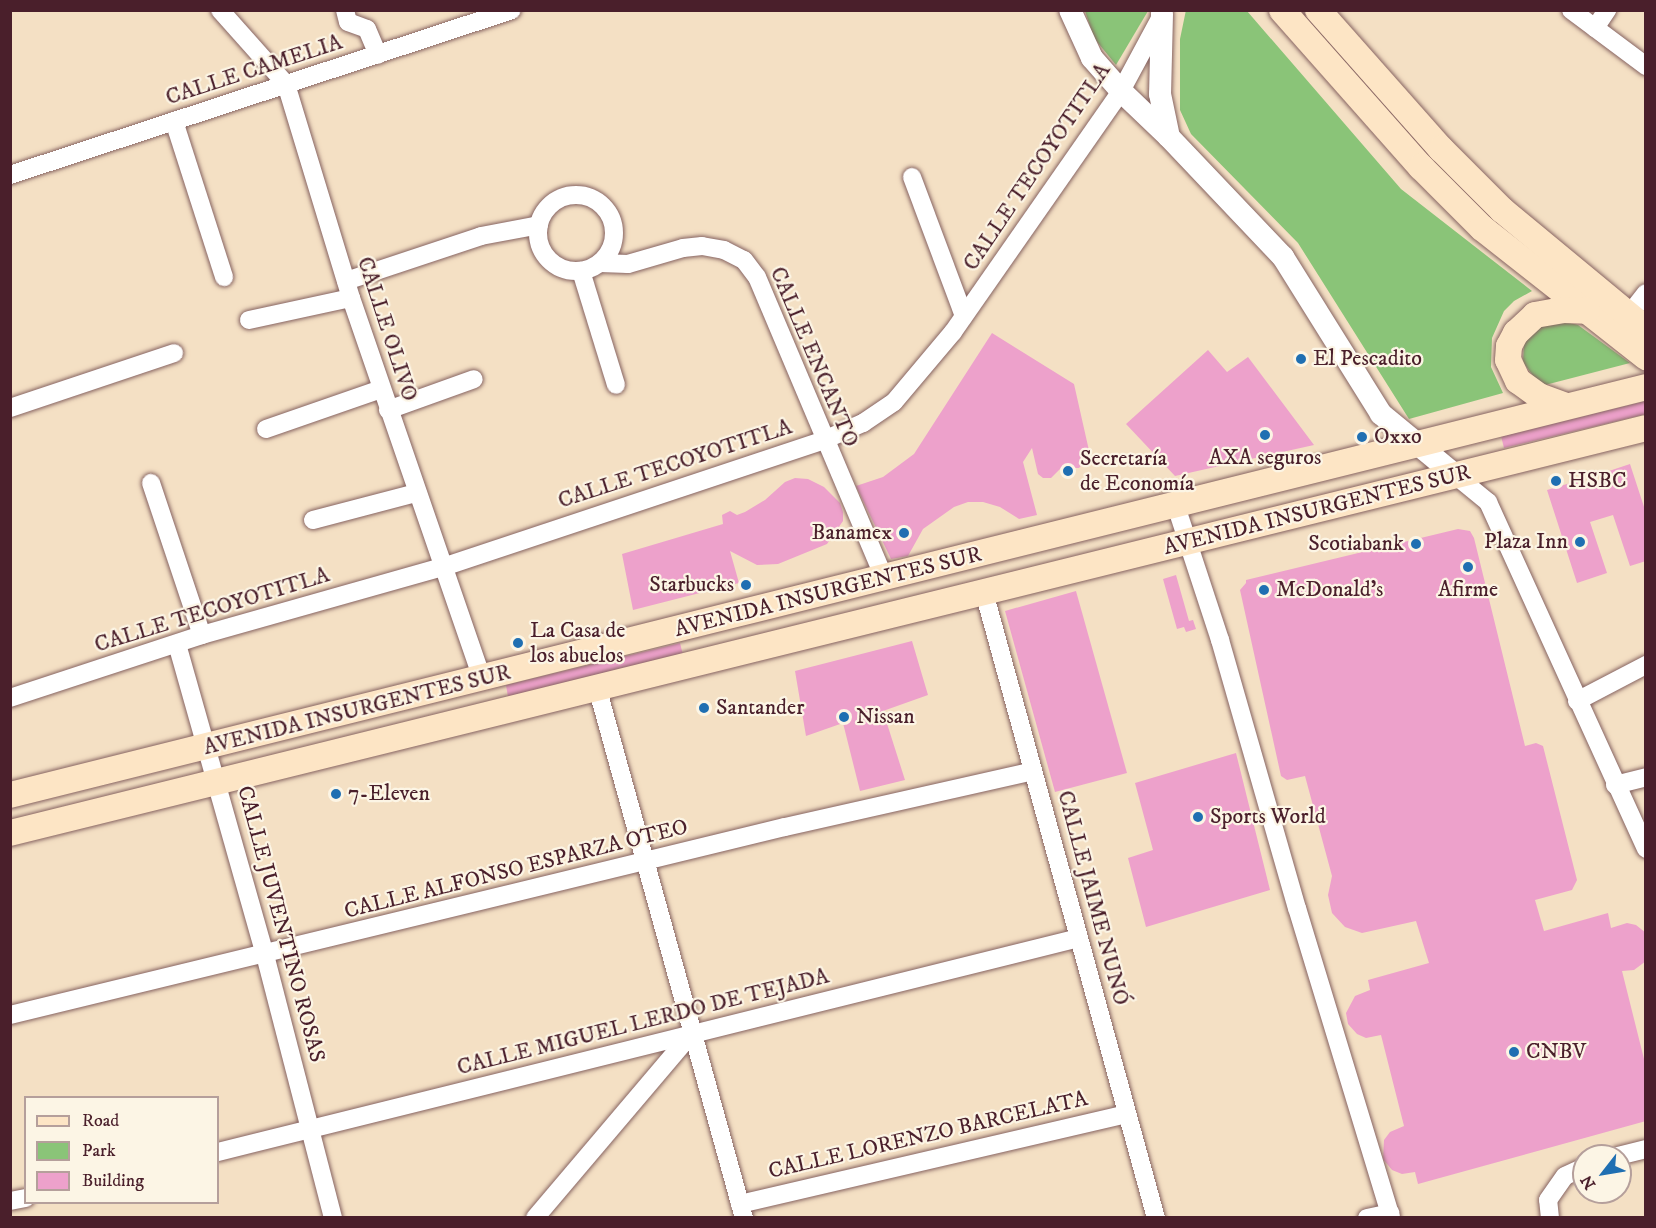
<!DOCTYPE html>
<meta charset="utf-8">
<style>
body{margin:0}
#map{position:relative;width:1656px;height:1228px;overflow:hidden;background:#f4e0c4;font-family:"IM FELL DW Pica",serif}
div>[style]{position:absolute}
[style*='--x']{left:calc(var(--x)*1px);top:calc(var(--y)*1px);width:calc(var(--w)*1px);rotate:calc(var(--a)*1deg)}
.green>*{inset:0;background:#8ac478}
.building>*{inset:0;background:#eda1cb}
.roads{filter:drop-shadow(0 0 2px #866361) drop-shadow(0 0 2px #866361)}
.minor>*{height:18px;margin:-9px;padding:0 9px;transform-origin:9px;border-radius:9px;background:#fff}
.minor>.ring{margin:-9px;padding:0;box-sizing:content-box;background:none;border:18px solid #fff;border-radius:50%}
.tertiary>*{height:22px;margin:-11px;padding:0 11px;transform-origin:11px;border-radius:11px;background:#fff}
.secondary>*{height:26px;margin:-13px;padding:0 13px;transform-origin:13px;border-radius:13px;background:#fde5c5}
.dots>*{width:16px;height:16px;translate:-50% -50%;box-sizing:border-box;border:3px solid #fcf5e5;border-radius:50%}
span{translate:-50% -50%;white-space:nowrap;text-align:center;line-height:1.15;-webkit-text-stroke:4.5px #fcf5e5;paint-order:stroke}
.street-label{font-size:22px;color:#4a1f2b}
.poi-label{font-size:22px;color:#4a1f2b}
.left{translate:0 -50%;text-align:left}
.right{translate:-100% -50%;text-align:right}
.frame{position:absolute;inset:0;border:12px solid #4a1f2b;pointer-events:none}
.legend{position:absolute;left:24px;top:1096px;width:195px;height:108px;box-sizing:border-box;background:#fcf5e5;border:2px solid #b59f9b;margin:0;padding:8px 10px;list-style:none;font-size:18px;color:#4a1f2b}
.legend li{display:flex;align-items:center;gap:12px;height:30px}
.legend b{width:30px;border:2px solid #b59f9b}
.north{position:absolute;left:1572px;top:1144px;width:60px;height:60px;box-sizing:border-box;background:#fcf5e5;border:2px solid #b59f9b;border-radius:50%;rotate:239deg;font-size:16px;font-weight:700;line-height:24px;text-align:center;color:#4a1f2b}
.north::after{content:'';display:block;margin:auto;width:21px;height:27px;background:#1f6fb2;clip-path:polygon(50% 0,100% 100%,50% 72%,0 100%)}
</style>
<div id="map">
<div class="green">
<div style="clip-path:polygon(1186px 10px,1247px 11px,1401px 189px,1532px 291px,1514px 301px,1504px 311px,1492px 338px,1491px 367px,1503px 393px,1409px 419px,1298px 243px,1191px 134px,1180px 110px,1180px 39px)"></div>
<div style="clip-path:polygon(1085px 11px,1148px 11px,1116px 65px,1094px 38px)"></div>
<div style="clip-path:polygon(1563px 321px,1578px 325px,1630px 363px,1545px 385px,1536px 380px,1523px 362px,1524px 343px,1538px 326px)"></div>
</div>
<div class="building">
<div style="clip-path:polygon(992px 333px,1074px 384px,1090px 455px,1079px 468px,1070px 468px,1065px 464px,1051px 478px,1043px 478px,1038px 474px,1032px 448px,1023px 462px,1037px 515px,1019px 519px,1000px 507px,983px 502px,968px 502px,954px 507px,923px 529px,908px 556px,891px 559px,856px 486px,883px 477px,914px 454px)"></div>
<div style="clip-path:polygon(1208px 350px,1227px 372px,1248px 357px,1314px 445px,1175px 476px,1126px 424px)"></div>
<div style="clip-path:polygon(1646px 401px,1646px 414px,1504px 448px,1501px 436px)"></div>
<div style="clip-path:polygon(1630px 464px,1646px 513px,1646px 561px,1630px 566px,1613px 515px,1590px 522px,1607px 573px,1577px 583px,1547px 490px,1577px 481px,1579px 488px,1602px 481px,1600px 474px)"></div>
<div style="clip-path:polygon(795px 478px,808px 479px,824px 487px,840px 503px,843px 512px,843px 521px,827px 544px,778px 564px,757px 565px,730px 551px,739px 583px,633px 610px,622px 554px,723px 524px,722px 515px,730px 511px,737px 515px,745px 512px,765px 500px,785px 482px)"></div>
<div style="clip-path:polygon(1458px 529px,1470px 531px,1474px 538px,1525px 746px,1536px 743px,1543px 746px,1577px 880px,1572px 890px,1535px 900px,1544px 931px,1608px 913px,1611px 928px,1627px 923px,1636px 925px,1646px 933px,1646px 961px,1634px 970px,1622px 971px,1646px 1067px,1646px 1121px,1418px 1184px,1415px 1172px,1402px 1174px,1392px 1170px,1383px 1159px,1384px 1140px,1390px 1132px,1404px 1126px,1381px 1035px,1366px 1038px,1357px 1034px,1348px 1024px,1346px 1013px,1355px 996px,1370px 990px,1368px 980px,1429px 963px,1416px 921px,1362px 933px,1345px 927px,1332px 913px,1328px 895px,1332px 876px,1305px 776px,1287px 780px,1281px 776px,1240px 590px,1246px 583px,1246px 580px)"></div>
<div style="clip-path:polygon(1176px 575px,1189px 621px,1193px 620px,1196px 629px,1186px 632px,1184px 627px,1177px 629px,1163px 579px)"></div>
<div style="clip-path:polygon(1076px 591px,1127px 773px,1055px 792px,1005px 611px)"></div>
<div style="clip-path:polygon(912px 641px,928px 695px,883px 711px,905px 780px,860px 791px,843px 723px,806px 736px,795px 671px)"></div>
<div style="clip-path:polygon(680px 643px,683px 655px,508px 697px,506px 685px)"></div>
<div style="clip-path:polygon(1236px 753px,1270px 890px,1146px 927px,1128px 858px,1153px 850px,1135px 783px)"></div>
</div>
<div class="roads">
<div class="minor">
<div style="--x:220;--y:10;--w:99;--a:48.3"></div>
<div style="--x:286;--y:84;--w:224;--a:73.1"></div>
<div style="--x:351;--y:298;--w:403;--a:71"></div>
<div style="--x:345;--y:10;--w:12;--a:76"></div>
<div style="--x:348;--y:22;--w:20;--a:20"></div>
<div style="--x:367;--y:29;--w:28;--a:67"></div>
<div style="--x:1571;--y:10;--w:94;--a:36.7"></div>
<div style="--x:1595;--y:28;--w:22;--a:-56"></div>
<div style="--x:174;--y:121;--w:164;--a:72.2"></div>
<div style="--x:10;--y:175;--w:528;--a:-18.19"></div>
<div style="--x:912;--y:177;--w:148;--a:69.5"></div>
<div class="ring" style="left:538px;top:195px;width:58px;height:58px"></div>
<div style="--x:600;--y:263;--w:28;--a:2"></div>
<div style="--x:628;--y:264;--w:57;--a:-16.2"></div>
<div style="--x:683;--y:248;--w:19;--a:-6"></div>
<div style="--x:702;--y:246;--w:22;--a:10"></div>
<div style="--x:724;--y:250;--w:22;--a:27"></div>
<div style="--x:744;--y:260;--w:21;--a:53"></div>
<div style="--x:757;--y:277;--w:327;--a:67.1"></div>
<div style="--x:581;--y:271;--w:119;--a:72.9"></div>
<div style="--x:346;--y:281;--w:142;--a:-18.4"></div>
<div style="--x:481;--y:236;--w:59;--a:-10.7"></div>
<div style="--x:1628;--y:316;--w:29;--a:-52"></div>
<div style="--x:249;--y:320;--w:104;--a:-12.2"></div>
<div style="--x:10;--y:408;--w:173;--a:-18.5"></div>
<div style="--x:388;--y:410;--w:91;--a:-19.8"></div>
<div style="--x:266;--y:429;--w:122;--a:-19.2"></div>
<div style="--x:1455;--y:475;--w:43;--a:39.3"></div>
<div style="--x:1488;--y:502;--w:381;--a:65.5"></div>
<div style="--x:151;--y:483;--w:160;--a:71.5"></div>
<div style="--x:1175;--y:503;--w:144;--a:71.8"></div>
<div style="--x:1220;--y:640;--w:279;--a:74"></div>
<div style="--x:1297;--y:908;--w:324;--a:73.1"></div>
<div style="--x:313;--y:520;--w:106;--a:-14.7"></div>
<div style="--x:984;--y:592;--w:649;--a:74.64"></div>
<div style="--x:177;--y:644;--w:323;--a:74.2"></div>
<div style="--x:265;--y:955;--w:272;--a:75.5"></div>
<div style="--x:597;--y:687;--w:551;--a:74.53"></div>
<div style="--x:10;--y:698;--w:202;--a:-18.2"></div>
<div style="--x:202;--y:635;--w:250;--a:-15.8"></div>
<div style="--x:443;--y:567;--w:402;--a:-18.4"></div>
<div style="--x:824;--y:440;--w:43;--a:-23.6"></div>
<div style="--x:863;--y:423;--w:37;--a:-34"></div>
<div style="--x:894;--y:402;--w:92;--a:-49.9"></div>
<div style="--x:953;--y:332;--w:294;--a:-55.1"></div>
<div style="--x:1121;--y:91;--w:86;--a:-61.7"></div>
<div style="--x:1577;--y:701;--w:78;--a:-27.6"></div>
<div style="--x:1615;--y:785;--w:32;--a:-14"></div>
<div style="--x:10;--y:1015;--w:797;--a:-13.64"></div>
<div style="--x:785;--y:827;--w:254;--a:-12.7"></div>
<div style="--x:218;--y:1152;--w:887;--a:-13.96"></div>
<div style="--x:1618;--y:1156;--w:29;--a:-14"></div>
<div style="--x:10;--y:1201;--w:16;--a:-11"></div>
<div style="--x:740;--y:1204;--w:397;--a:-13.1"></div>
<div style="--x:535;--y:1218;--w:243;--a:-49.7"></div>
<div style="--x:1367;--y:1218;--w:24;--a:-12"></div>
<div style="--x:1550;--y:1218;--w:18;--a:-96"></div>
<div style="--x:1548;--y:1200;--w:29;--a:-55"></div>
<div style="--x:1565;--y:1176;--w:21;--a:-25"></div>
</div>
<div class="tertiary">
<div style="--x:1070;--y:10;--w:53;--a:65.4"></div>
<div style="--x:1092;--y:58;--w:44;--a:48.7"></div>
<div style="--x:1121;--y:91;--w:66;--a:43.8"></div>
<div style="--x:1169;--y:137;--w:166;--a:46.5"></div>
<div style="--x:1283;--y:257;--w:185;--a:58"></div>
<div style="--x:1381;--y:414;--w:96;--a:39.5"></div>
<div style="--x:1162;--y:14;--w:80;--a:91.4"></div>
<div style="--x:1160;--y:94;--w:44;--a:78.2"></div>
</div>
<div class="secondary">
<div style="--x:1282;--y:10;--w:210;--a:48.5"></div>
<div style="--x:1421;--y:167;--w:86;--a:45"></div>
<div style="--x:1482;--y:228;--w:209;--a:38.2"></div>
<div style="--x:1318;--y:10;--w:186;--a:48.5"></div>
<div style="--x:1441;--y:149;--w:86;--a:45"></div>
<div style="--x:1502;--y:210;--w:187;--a:39.6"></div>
<div style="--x:1566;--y:406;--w:29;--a:-160"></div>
<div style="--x:1539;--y:396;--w:26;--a:-144"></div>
<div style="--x:1518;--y:381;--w:23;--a:-115"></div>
<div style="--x:1508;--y:360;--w:14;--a:-86"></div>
<div style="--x:1509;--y:346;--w:15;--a:-62"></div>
<div style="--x:1516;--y:333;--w:26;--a:-43"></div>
<div style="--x:1535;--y:315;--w:28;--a:-10"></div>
<div style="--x:1563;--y:310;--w:24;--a:2"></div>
<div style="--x:10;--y:795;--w:1686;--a:-14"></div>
<div style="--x:10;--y:833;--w:1685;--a:-13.9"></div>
</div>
</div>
<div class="dots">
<div style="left:1301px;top:359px;background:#1f6fb2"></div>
<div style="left:1265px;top:435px;background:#1f6fb2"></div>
<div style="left:1362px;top:437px;background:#1f6fb2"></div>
<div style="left:1068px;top:471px;background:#1f6fb2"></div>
<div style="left:1556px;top:481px;background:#1f6fb2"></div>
<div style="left:904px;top:533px;background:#1f6fb2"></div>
<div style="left:1580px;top:542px;background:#1f6fb2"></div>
<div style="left:1416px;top:544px;background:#1f6fb2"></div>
<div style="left:1468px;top:567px;background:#1f6fb2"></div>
<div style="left:746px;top:585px;background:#1f6fb2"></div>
<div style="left:1264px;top:590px;background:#1f6fb2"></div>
<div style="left:518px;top:643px;background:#1f6fb2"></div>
<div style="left:704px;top:708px;background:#1f6fb2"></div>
<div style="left:844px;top:717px;background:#1f6fb2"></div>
<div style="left:336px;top:794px;background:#1f6fb2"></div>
<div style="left:1198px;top:817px;background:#1f6fb2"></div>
<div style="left:1514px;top:1052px;background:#1f6fb2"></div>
</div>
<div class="street-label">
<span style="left:254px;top:70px;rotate:-18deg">CALLE CAMELIA</span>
<span style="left:1037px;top:167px;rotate:-56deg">CALLE TECOYOTITLA</span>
<span style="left:387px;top:329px;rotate:72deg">CALLE OLIVO</span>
<span style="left:814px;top:357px;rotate:67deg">CALLE ENCANTO</span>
<span style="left:675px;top:464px;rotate:-18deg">CALLE TECOYOTITLA</span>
<span style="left:1317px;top:510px;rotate:-14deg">AVENIDA INSURGENTES SUR</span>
<span style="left:828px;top:592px;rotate:-14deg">AVENIDA INSURGENTES SUR</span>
<span style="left:212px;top:610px;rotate:-17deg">CALLE TECOYOTITLA</span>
<span style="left:357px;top:710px;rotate:-14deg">AVENIDA INSURGENTES SUR</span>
<span style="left:516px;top:869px;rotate:-14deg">CALLE ALFONSO ESPARZA OTEO</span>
<span style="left:1093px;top:898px;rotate:75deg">CALLE JAIME NUNÓ</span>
<span style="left:281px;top:924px;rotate:75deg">CALLE JUVENTINO ROSAS</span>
<span style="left:643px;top:1022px;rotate:-14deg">CALLE MIGUEL LERDO DE TEJADA</span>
<span style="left:928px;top:1135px;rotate:-13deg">CALLE LORENZO BARCELATA</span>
</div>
<div class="poi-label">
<span class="left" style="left:1313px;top:359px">El Pescadito</span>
<span class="left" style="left:1374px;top:437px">Oxxo</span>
<span class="left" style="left:1080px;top:471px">Secretaría<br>de Economía</span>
<span style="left:1265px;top:458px">AXA seguros</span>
<span class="left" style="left:1568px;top:481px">HSBC</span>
<span class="right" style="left:892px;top:533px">Banamex</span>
<span class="right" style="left:1568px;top:542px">Plaza Inn</span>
<span class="right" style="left:1404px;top:544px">Scotiabank</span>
<span class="right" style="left:734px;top:585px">Starbucks</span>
<span class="left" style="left:1276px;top:590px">McDonald's</span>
<span style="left:1468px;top:590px">Afirme</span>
<span class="left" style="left:530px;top:643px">La Casa de<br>los abuelos</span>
<span class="left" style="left:716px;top:708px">Santander</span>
<span class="left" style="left:856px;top:717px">Nissan</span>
<span class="left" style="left:348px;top:794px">7-Eleven</span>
<span class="left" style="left:1210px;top:817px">Sports World</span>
<span class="left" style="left:1526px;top:1052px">CNBV</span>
</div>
<div class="frame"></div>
<ul class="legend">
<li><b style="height:8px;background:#fde5c5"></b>Road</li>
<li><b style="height:16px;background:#8ac478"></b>Park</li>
<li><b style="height:16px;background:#eda1cb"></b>Building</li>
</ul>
<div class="north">N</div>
</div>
